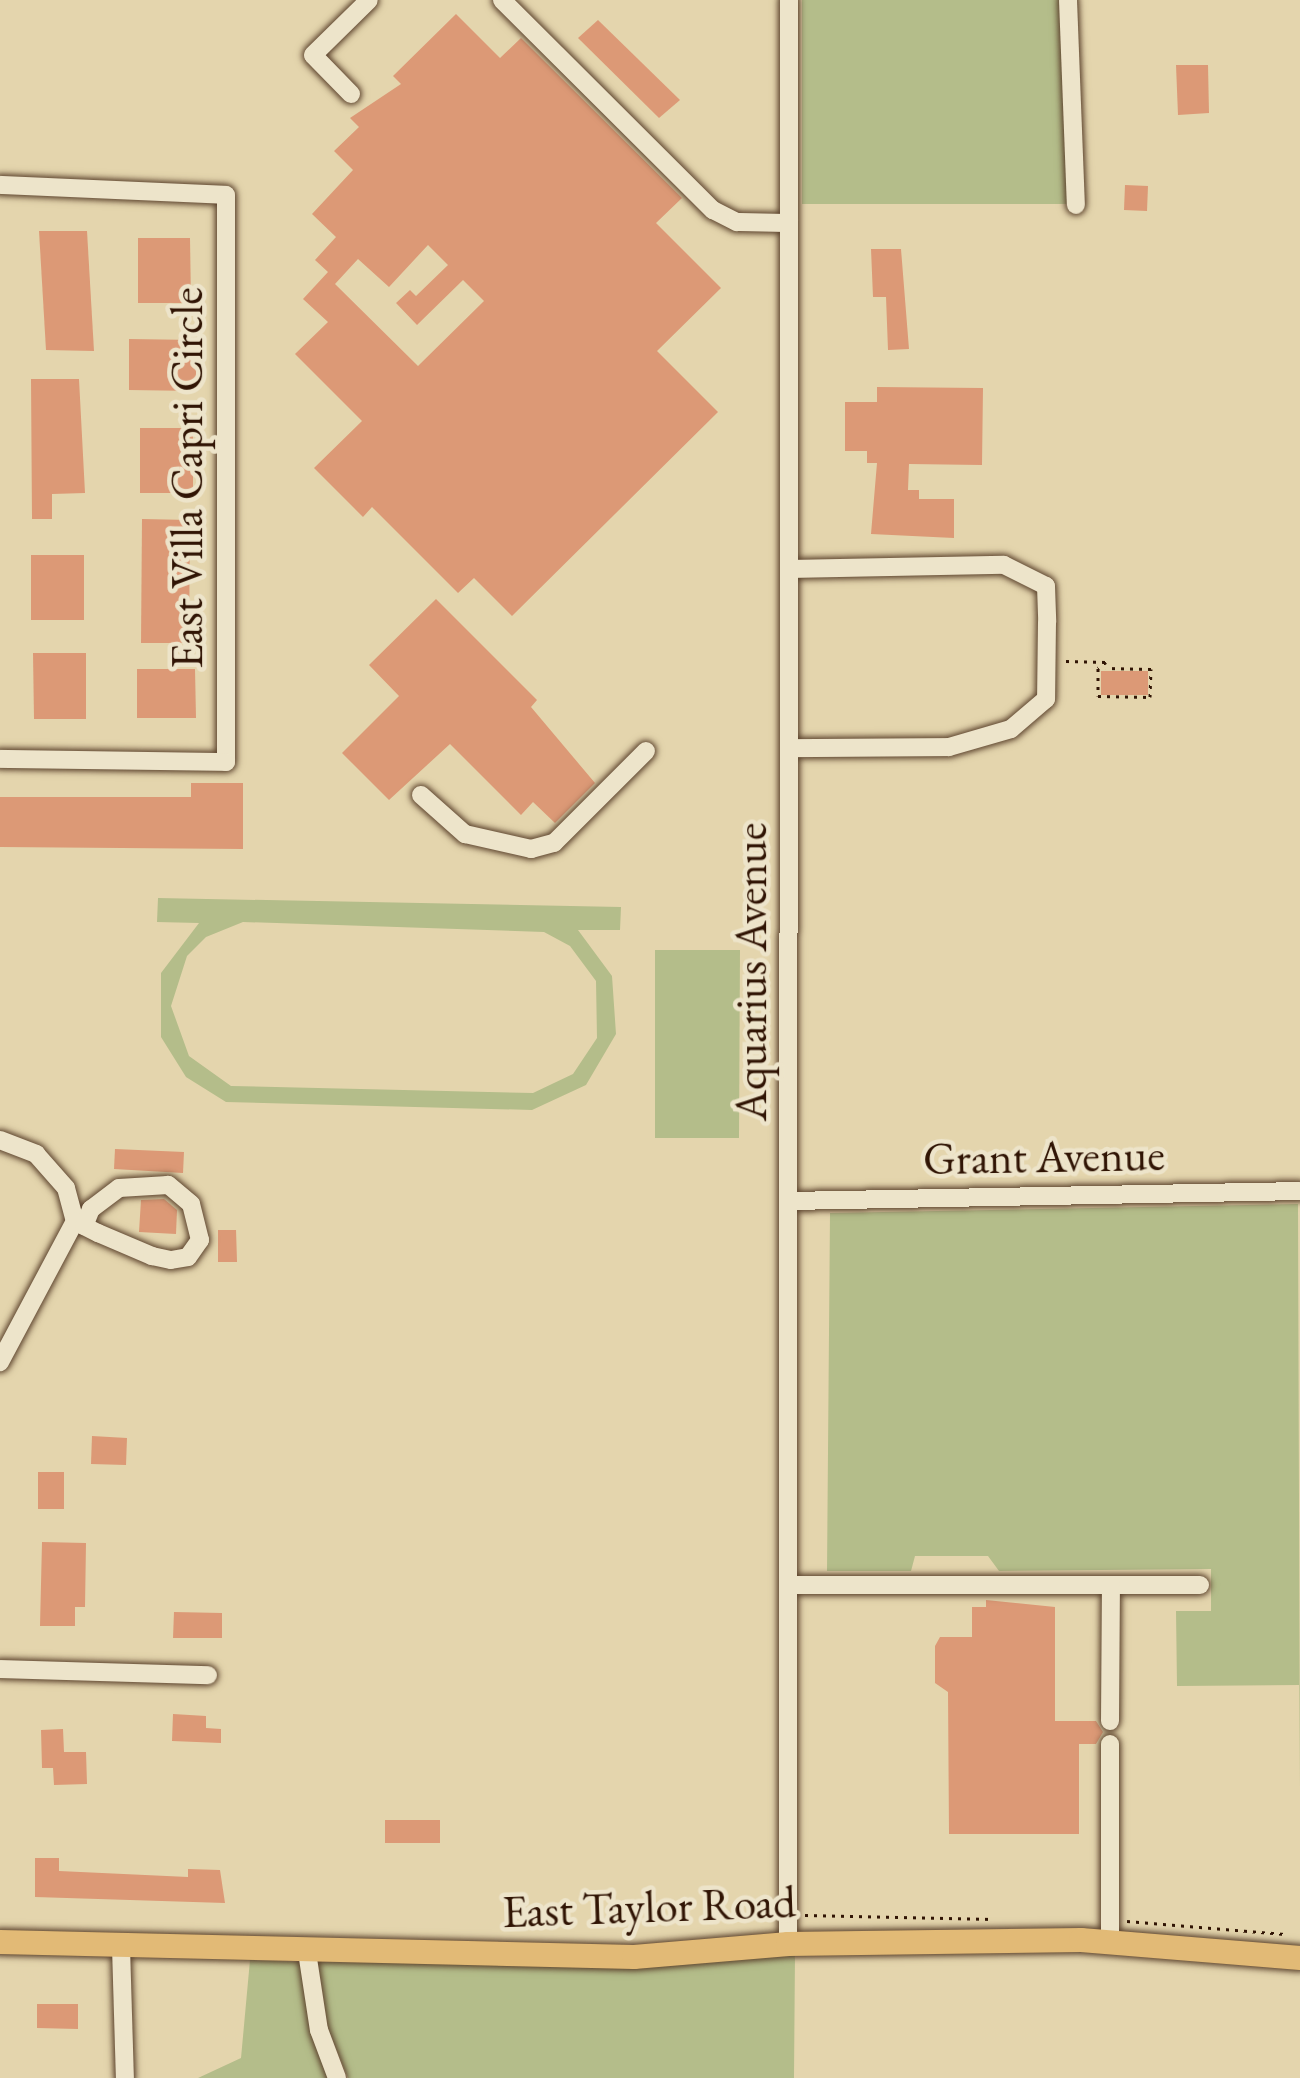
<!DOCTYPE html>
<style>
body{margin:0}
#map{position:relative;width:1300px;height:2078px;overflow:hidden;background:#e4d5ad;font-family:"EB Garamond",serif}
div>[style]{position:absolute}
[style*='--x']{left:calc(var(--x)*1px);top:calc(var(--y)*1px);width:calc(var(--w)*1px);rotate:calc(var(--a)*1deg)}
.green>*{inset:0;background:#b4bd8a}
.building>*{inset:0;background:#dc9976}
.path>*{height:3px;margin-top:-1.5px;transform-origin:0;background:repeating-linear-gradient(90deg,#301404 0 3px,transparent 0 9px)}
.roads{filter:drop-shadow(0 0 3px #5d442e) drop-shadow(0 0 3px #5d442e)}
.minor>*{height:18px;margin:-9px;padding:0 9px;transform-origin:9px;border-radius:9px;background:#ede4ca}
.major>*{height:24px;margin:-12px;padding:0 12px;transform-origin:12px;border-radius:12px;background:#e2ba76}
span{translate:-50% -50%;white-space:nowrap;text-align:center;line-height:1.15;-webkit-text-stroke:9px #ede4ca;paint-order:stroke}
.street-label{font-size:45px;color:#301404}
</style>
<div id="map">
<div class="green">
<div style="clip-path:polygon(802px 0,1059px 0,1067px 204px,802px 204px)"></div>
<div style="clip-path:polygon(evenodd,158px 898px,621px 907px,620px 930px,578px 930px,612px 976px,616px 1034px,586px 1085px,532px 1110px,226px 1102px,186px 1077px,161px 1037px,161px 973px,199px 923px,157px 922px,158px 898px,243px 922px,544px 932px,570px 946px,596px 981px,597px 1038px,573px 1074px,533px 1093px,231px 1086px,189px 1056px,171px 1006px,187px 956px,206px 937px,243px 922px)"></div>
<div style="clip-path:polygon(655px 950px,740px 950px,739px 1138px,655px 1138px)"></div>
<div style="clip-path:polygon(1298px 1204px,1300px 1792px,1299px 1685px,1177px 1686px,1176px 1611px,1211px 1611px,1211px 1569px,999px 1571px,988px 1556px,915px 1556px,911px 1571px,827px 1571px,830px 1213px)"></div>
<div style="clip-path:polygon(795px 1954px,794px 2078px,348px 2078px,328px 2028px,318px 1962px,668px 1966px)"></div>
<div style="clip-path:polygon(250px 1960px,299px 1962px,327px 2078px,198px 2078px,241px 2058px)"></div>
</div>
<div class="building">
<div style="clip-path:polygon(evenodd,456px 14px,500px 58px,521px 38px,682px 198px,656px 223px,721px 288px,657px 351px,718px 412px,512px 616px,474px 578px,458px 593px,372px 507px,363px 517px,314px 468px,362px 421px,295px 354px,328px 322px,303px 299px,328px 272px,315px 260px,336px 237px,312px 214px,353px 170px,334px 151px,359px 127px,350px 118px,401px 84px,393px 76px,456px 14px,428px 245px,448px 265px,416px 296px,410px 290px,396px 303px,417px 325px,463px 280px,484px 301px,418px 366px,335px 284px,358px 259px,389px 287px,428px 245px)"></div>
<div style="clip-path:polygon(598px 20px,680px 100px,659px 118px,578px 38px)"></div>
<div style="clip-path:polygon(1176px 65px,1208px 65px,1209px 113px,1178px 115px)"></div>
<div style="clip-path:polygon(1125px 185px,1148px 186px,1147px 211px,1124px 210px)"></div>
<div style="clip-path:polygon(39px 231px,87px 231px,94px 351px,46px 350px)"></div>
<div style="clip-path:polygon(138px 238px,190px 238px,191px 303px,138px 303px)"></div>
<div style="clip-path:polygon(871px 249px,901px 249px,909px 349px,888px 350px,886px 297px,873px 297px)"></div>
<div style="clip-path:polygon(129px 339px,196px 340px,196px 391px,129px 390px)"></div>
<div style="clip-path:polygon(31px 379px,79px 379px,85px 493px,52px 494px,52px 519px,32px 519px)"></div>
<div style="clip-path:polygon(877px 387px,983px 388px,982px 465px,909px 464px,908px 490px,919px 490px,919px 499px,954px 499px,954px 538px,871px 534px,877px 463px,867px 463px,867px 451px,845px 451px,845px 402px,877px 402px)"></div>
<div style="clip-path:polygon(140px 428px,193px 428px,193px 493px,140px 493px)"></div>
<div style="clip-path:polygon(142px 519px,190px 520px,189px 643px,141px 643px)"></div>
<div style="clip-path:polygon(31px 555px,84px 555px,84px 620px,31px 620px)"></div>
<div style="clip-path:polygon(436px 599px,537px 700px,531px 707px,595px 783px,555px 823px,533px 802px,521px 815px,450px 744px,389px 800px,342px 753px,399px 696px,369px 665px)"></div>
<div style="clip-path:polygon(33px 653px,86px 653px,86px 719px,34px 719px)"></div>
<div style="clip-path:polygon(137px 669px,195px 669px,196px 718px,137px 718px)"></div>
<div style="clip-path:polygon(1101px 671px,1148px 671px,1148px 695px,1101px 695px)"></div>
<div style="clip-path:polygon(191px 783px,243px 783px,243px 849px,0 847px,0 797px,191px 797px)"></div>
<div style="clip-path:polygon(115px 1149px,184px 1152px,183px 1173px,114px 1169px)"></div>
<div style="clip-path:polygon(164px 1199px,177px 1210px,176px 1234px,139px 1232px,141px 1200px)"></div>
<div style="clip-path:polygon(218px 1230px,236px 1230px,237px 1262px,218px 1262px)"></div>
<div style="clip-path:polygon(92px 1436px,127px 1438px,126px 1465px,91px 1464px)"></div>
<div style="clip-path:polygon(38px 1472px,64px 1472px,64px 1509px,38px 1509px)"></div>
<div style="clip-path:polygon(42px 1542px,86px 1543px,85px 1607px,75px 1607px,75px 1626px,40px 1626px)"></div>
<div style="clip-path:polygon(986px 1600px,1055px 1607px,1055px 1721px,1096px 1721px,1103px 1732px,1096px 1744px,1079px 1744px,1079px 1834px,949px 1834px,948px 1692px,935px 1683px,935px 1646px,940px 1637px,972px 1637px,972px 1607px,986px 1607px)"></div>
<div style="clip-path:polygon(174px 1612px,222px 1613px,222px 1638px,173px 1638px)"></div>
<div style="clip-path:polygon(173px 1714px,206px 1716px,206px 1728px,221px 1729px,221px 1743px,172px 1741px)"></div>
<div style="clip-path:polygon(63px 1729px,64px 1752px,86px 1752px,87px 1784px,54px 1785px,53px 1768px,42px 1768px,41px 1730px)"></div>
<div style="clip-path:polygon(385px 1820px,440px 1820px,440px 1843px,385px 1843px)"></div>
<div style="clip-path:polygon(35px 1858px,59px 1858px,59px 1871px,188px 1877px,188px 1869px,220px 1870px,225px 1903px,35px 1897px)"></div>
<div style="clip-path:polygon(37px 2004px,78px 2004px,78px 2029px,37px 2028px)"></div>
</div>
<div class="path">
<div style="--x:1066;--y:661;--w:40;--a:1.4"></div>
<div style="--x:1106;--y:662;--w:10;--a:143"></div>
<div style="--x:1098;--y:668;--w:28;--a:90"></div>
<div style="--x:1098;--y:696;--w:52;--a:1.1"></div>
<div style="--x:1150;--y:697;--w:28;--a:-88"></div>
<div style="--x:1151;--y:669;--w:45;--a:-178.7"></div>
<div style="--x:805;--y:1915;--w:188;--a:1.2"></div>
<div style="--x:1127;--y:1921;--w:158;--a:4.7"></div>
</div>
<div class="roads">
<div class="minor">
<div style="--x:502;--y:0;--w:298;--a:44.9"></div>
<div style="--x:713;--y:210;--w:27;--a:27"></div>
<div style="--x:737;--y:222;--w:52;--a:1.1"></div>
<div style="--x:1068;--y:0;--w:205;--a:87.8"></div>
<div style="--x:351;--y:94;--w:54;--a:-134.3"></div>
<div style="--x:313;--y:55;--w:78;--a:-44.5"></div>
<div style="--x:0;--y:185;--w:226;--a:2.5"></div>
<div style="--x:226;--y:195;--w:567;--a:90"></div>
<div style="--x:226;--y:762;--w:226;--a:-179.2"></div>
<div style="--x:789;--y:569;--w:215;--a:-1.1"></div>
<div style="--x:1004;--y:565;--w:47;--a:26.6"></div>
<div style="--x:1046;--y:586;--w:36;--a:88"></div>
<div style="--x:1047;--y:622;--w:77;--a:90.7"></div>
<div style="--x:1046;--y:699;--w:46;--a:139.4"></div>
<div style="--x:1011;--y:729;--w:65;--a:163.8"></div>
<div style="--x:949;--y:747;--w:159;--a:179.6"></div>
<div style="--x:421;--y:795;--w:59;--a:41.6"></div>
<div style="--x:465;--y:834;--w:68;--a:12.8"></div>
<div style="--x:531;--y:849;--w:24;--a:-15"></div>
<div style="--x:554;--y:843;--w:130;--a:-45"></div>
<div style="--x:0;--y:1140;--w:39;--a:21"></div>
<div style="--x:36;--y:1154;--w:45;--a:48.6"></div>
<div style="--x:66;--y:1188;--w:34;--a:75"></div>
<div style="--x:75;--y:1221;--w:160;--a:118"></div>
<div style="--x:790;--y:1201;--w:510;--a:-1.12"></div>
<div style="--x:75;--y:1221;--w:10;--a:29"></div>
<div style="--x:84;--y:1226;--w:16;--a:27"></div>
<div style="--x:98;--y:1233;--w:59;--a:23.1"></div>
<div style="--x:152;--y:1256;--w:19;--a:12"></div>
<div style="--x:171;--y:1260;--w:17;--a:-10"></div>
<div style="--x:188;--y:1257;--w:21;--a:-55"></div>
<div style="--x:200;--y:1240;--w:37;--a:-104"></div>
<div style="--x:191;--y:1204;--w:30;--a:-140"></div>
<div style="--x:168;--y:1185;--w:49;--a:176.5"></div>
<div style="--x:119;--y:1188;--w:35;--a:143"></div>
<div style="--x:91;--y:1209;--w:18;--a:112"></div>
<div style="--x:790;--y:1585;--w:410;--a:0"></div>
<div style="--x:0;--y:1669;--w:208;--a:1.7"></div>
<div style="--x:1110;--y:1721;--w:136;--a:-89.6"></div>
<div style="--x:1110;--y:1940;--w:196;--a:-90"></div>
<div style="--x:788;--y:1944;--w:1944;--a:-89.97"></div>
<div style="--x:121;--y:1947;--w:131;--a:88.3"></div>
<div style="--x:307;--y:1952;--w:79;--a:81.3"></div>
<div style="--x:319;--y:2030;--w:51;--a:69.4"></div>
</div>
<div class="major">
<div style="--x:0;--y:1942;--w:634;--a:1.36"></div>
<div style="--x:634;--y:1957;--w:155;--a:-4.8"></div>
<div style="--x:788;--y:1944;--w:293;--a:-0.8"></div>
<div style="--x:1081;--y:1940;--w:220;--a:4.7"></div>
</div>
</div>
<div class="street-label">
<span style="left:187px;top:478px;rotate:-90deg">East Villa Capri Circle</span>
<span style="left:751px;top:972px;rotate:-90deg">Aquarius Avenue</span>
<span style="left:1044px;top:1157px;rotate:-1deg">Grant Avenue</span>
<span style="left:649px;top:1907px;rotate:-2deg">East Taylor Road</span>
</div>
</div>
